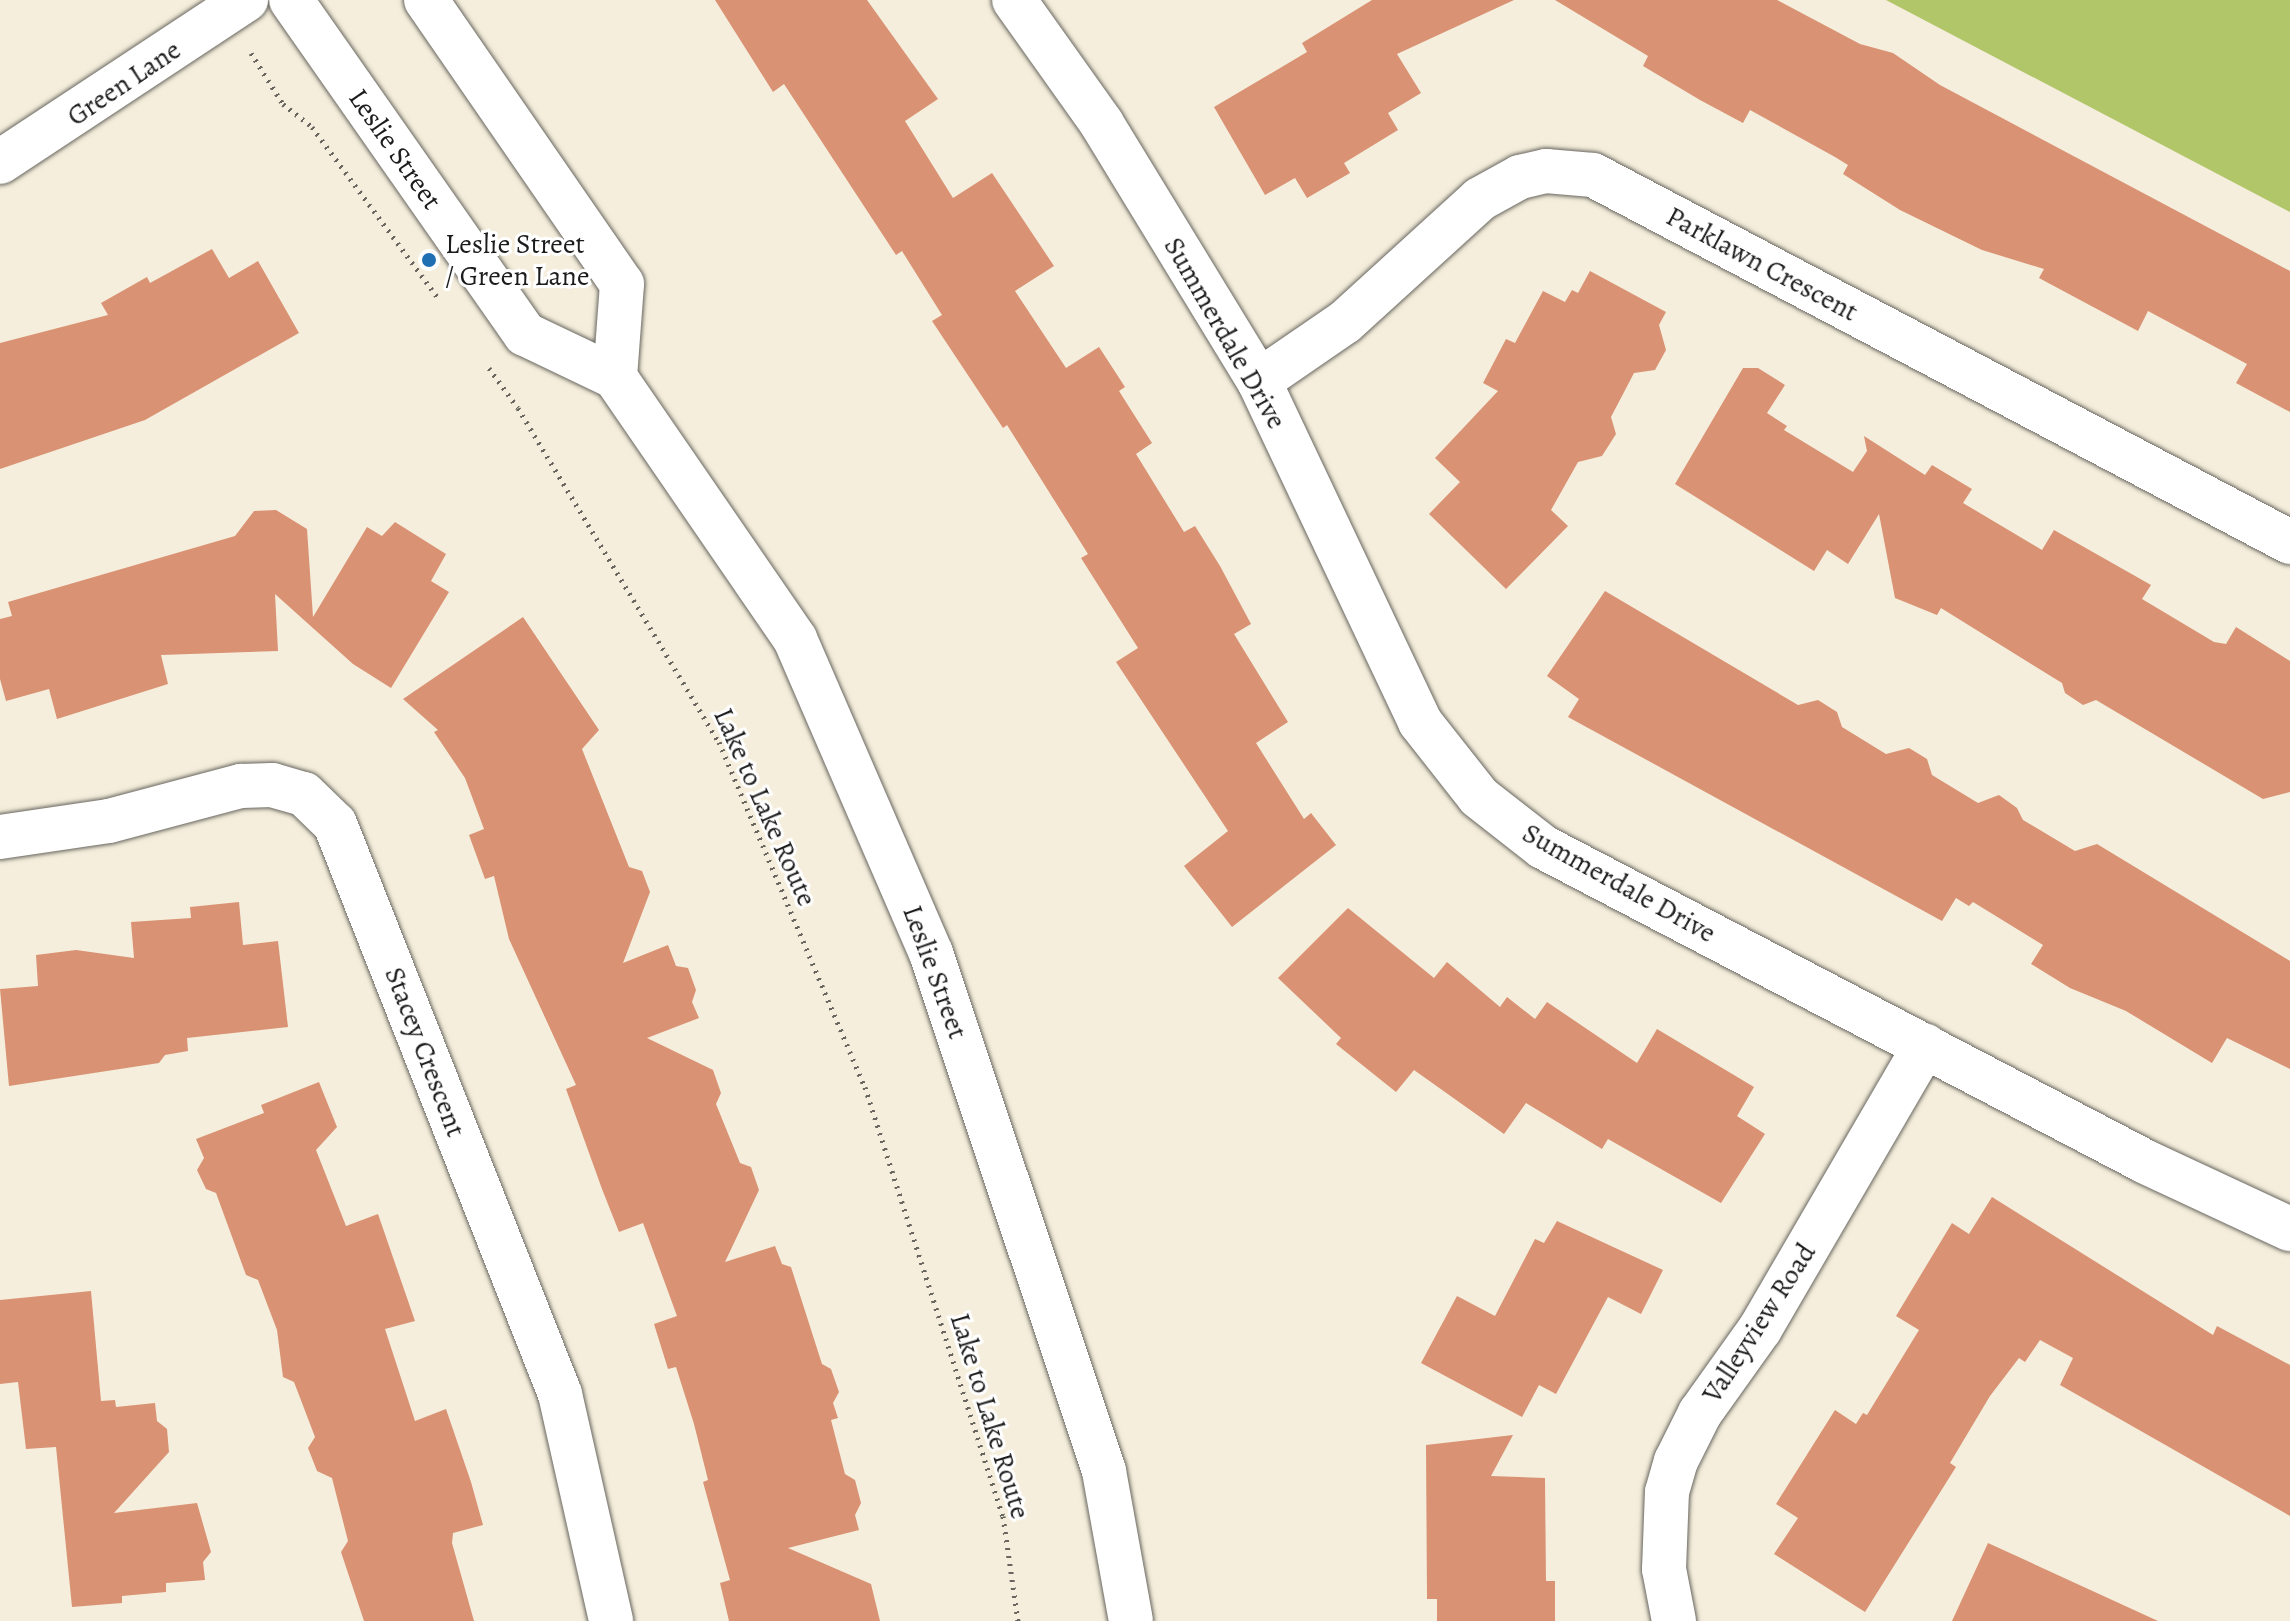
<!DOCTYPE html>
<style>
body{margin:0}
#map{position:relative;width:2290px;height:1621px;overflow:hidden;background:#f5eedc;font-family:Alegreya,serif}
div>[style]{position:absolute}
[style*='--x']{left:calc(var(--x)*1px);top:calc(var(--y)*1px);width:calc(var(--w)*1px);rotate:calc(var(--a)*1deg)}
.green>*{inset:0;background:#b1c569}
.building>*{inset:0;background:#d99273}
.path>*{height:5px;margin-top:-2.5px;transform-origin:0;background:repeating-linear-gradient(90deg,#68665f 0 2px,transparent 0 8px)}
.roads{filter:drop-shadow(0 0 2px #68665f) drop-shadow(0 0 2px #68665f)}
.street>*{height:44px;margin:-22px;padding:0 22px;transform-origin:22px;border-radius:22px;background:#fff}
.secondary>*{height:44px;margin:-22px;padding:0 22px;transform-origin:22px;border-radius:22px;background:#fff}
.dots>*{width:22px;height:22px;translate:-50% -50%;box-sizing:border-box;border:4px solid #fff;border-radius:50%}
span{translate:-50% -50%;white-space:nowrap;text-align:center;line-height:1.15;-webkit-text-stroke:6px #fff;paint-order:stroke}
.street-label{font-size:28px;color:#1c1c1c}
.poi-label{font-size:28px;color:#1c1c1c}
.left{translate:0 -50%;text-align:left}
</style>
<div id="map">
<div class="green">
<div style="clip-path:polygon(1886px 0,2290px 0,2290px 212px)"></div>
</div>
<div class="building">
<div style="clip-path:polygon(715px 0,867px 0,938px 99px,905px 121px,953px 198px,992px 173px,1054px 266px,1015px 291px,1066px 368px,1099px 347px,1125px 387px,1119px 391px,1152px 443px,1136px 454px,1184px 532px,1195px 526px,1220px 566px,1251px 624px,1234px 634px,1288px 722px,1256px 743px,1304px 819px,1311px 813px,1336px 845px,1232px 927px,1184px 866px,1228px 831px,1116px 662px,1138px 648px,1081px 558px,1088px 554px,1007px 425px,1003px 428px,932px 321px,942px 315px,902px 251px,896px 255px,784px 84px,773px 92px)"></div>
<div style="clip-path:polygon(1372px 0,1514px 0,1397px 54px,1421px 93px,1388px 113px,1398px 130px,1344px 163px,1350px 173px,1307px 198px,1295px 178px,1265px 195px,1214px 107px,1307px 52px,1302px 43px)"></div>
<div style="clip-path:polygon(1555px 0,1777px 0,1860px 44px,1893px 53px,1940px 85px,2290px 271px,2290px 412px,2236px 383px,2247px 364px,2148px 311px,2138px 331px,2039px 278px,2044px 269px,1982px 250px,1900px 210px,1843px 174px,1848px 165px,1835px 157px,1750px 110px,1743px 123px,1700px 100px,1643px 66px,1648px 56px)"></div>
<div style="clip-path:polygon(212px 249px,229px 278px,258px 261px,299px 333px,145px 420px,0 469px,0 343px,108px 315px,101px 303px,147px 277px,150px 283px)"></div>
<div style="clip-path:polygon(1590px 271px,1666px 312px,1659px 325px,1666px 350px,1655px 370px,1634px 373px,1611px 417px,1616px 434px,1602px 456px,1578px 462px,1551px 510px,1568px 526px,1506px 589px,1429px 514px,1460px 482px,1435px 458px,1498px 391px,1483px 383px,1506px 339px,1515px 343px,1543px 291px,1565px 302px,1572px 290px,1578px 293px)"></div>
<div style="clip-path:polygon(1743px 368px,1758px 368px,1785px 385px,1767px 413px,1787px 426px,1784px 430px,1853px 472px,1867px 451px,1864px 436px,1925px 475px,1932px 465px,1972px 489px,1963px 503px,2042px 550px,2054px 530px,2151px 585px,2142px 599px,2214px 642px,2226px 644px,2236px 627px,2290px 661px,2290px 792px,2263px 799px,2096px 700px,2083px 705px,2065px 693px,2062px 683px,1941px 608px,1937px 615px,1895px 598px,1879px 514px,1848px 564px,1827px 550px,1814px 571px,1675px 484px)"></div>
<div style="clip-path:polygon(276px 510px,307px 529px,313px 617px,367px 527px,382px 536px,395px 522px,446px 554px,431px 581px,449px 592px,391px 688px,353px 664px,275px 594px,278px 651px,161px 655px,168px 684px,57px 719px,49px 689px,6px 701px,0 679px,0 619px,12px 616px,8px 602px,235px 536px,254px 511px)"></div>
<div style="clip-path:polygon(1605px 591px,1798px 705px,1818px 700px,1837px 712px,1842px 727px,1886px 754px,1909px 748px,1927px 759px,1932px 775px,1978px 803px,1999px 795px,2017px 808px,2023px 820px,2075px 851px,2097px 844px,2290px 961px,2290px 1069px,2227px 1038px,2212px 1063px,2126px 1011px,2070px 988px,2031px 964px,2043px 945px,1973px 902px,1969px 906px,1956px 898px,1942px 921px,1568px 717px,1579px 699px,1547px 676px)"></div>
<div style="clip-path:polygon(523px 617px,599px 730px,582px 749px,629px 867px,642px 871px,650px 892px,623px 963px,668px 945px,676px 966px,688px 968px,696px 990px,692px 1002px,699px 1018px,647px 1038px,713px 1070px,721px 1093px,716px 1104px,740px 1163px,751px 1167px,759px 1190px,725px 1262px,775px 1246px,782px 1264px,791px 1267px,822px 1364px,831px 1369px,839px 1392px,833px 1403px,838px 1418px,831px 1420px,845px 1474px,855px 1480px,861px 1503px,855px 1515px,859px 1530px,788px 1548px,871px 1584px,880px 1621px,729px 1621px,720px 1583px,730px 1580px,703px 1482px,708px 1480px,694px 1424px,676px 1367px,668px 1369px,654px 1324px,677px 1316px,643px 1223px,619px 1232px,602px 1189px,566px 1089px,576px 1085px,509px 939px,494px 876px,485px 879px,469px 835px,484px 829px,465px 778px,434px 732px,438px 730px,403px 699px)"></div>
<div style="clip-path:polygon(239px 902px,243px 945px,278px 941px,288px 1027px,187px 1038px,188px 1051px,165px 1055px,159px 1063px,9px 1086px,0 989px,38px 986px,36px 955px,76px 950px,134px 958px,131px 922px,191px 918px,190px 907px)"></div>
<div style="clip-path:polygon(1348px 908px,1434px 978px,1447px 962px,1500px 1007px,1507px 997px,1535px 1019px,1547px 1002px,1637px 1063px,1657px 1029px,1754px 1087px,1737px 1116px,1765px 1134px,1721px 1203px,1608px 1139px,1602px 1149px,1526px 1103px,1504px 1134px,1414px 1070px,1396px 1092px,1336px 1044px,1341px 1038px,1278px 978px)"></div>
<div style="clip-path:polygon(319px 1082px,337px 1127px,316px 1150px,346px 1226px,378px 1214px,415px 1321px,385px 1329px,415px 1421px,446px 1409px,471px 1482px,483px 1525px,453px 1533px,452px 1543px,474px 1621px,364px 1621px,341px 1552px,348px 1541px,332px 1478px,317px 1471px,308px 1448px,315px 1437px,294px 1382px,283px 1377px,277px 1330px,258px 1280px,246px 1275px,216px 1193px,206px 1189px,197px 1170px,204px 1158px,196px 1139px,264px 1113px,261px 1105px)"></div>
<div style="clip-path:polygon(1992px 1197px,2213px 1335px,2217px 1326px,2290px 1365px,2290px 1516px,2060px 1385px,2073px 1358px,2040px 1340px,2025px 1362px,2019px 1358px,1990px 1396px,1950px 1463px,1956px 1467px,1865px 1612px,1774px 1554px,1798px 1518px,1776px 1504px,1835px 1410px,1856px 1424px,1863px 1413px,1867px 1415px,1919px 1330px,1896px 1316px,1952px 1223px,1969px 1234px)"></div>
<div style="clip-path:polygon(1557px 1221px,1663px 1270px,1641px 1314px,1608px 1297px,1556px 1394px,1539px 1385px,1522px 1417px,1421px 1363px,1457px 1296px,1495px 1316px,1535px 1239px,1544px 1243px)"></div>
<div style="clip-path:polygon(91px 1291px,101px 1401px,115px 1400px,116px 1407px,155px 1403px,157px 1421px,167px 1429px,169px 1452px,114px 1513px,197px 1503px,211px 1552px,203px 1562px,205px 1580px,166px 1583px,166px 1592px,122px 1596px,122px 1603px,72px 1607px,56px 1447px,26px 1449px,18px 1382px,0 1384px,0 1300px)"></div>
<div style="clip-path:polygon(1513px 1435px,1491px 1476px,1545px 1478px,1546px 1581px,1555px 1581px,1555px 1621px,1437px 1621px,1437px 1599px,1427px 1599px,1426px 1445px)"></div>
<div style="clip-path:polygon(1988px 1543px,2158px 1621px,1952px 1621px)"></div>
</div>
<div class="path">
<div style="--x:251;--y:53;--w:60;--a:57.9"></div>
<div style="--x:283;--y:104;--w:37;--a:38"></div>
<div style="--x:312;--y:127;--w:212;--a:53.6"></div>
<div style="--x:489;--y:368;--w:49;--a:54.1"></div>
<div style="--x:518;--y:408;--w:390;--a:59"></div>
<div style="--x:719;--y:742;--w:375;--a:67.1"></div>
<div style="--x:865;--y:1087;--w:451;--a:72.2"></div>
<div style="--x:1003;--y:1516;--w:106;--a:81.9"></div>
</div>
<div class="roads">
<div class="street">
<div style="--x:1014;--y:0;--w:152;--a:54.6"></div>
<div style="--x:1102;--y:124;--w:301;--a:58.6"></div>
<div style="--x:1259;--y:381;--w:377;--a:64.7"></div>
<div style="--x:1420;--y:722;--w:95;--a:51.8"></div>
<div style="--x:1479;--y:797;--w:81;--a:38"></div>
<div style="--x:1543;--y:847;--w:680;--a:27.58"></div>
<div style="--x:2146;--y:1162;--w:159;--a:25"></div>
<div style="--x:1259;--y:381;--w:104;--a:-34.5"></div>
<div style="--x:1345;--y:322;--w:183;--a:-42.3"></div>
<div style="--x:1480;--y:199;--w:46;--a:-28.8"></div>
<div style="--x:1520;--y:177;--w:27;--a:-13"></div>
<div style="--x:1546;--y:171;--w:47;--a:4.9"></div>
<div style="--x:1593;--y:175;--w:788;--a:27.77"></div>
<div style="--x:0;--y:837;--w:110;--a:-8.4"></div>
<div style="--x:109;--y:821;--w:137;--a:-14.9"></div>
<div style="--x:241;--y:786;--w:31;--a:-2"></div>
<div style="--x:272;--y:785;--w:33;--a:16"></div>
<div style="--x:304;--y:794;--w:43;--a:44.1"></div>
<div style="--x:335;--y:824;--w:613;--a:68.46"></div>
<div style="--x:560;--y:1394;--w:233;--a:77.3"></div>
<div style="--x:1674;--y:1621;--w:53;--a:-100.9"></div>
<div style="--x:1664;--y:1569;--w:77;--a:-87.8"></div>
<div style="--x:1667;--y:1492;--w:32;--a:-74"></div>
<div style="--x:1676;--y:1461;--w:54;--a:-63.4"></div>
<div style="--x:1700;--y:1413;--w:103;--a:-54.5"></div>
<div style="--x:1760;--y:1329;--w:328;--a:-59.8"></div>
</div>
<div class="secondary">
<div style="--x:291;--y:0;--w:408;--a:55"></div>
<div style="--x:525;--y:334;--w:100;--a:25.5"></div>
<div style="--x:615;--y:377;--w:318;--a:55.5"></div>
<div style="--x:795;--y:639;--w:342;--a:66.6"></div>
<div style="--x:931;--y:953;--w:546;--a:71.53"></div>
<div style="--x:1104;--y:1471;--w:152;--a:79.8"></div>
<div style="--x:426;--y:0;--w:345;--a:55.4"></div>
<div style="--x:622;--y:284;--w:93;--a:94.3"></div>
<div style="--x:0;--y:162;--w:295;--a:-33.4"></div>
</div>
</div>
<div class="dots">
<div style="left:429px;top:260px;background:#1f6fb2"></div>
</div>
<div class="street-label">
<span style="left:124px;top:83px;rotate:-34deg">Green Lane</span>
<span style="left:395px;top:149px;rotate:55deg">Leslie Street</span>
<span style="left:1762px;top:264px;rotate:28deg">Parklawn Crescent</span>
<span style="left:1225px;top:333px;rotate:60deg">Summerdale Drive</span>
<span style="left:765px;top:807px;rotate:66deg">Lake to Lake Route</span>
<span style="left:1619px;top:883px;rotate:29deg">Summerdale Drive</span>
<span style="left:935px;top:972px;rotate:70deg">Leslie Street</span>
<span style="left:425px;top:1052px;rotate:69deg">Stacey Crescent</span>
<span style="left:1759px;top:1323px;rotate:-57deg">Valleyview Road</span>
<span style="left:990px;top:1416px;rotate:73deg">Lake to Lake Route</span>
</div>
<div class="poi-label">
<span class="left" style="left:445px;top:260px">Leslie Street<br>/ Green Lane</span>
</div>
</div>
